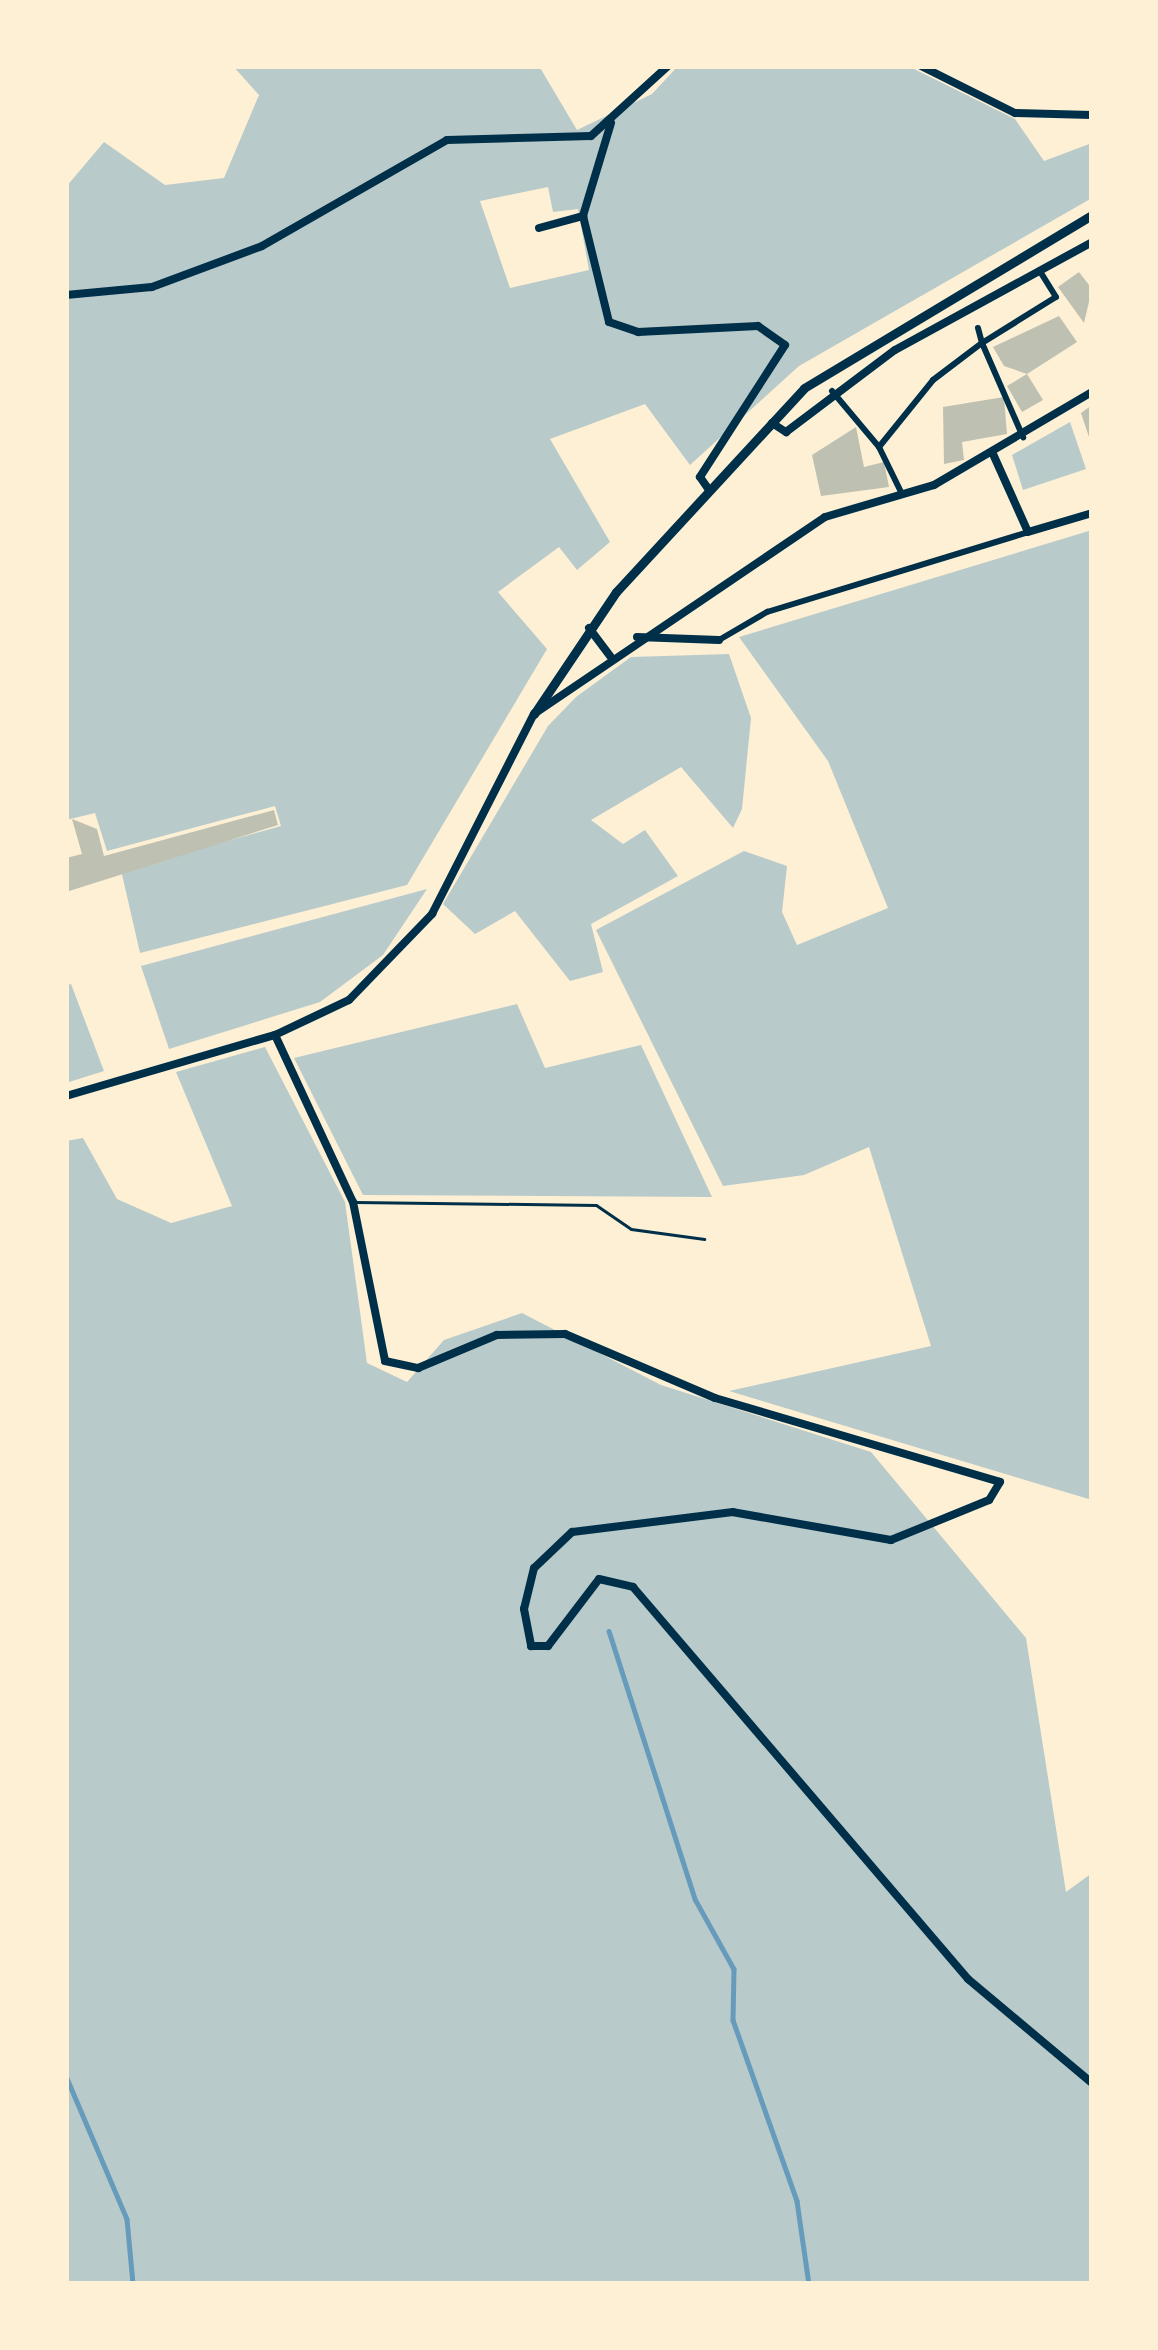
<!DOCTYPE html>
<style>
body{margin:0}
#map{position:relative;width:1158px;height:2350px;overflow:hidden;background:#fdf0d5;font-family:"Asap Condensed",sans-serif}
div>[style]{position:absolute}
[style*='--x']{left:calc(var(--x)*1px);top:calc(var(--y)*1px);width:calc(var(--w)*1px);rotate:calc(var(--a)*1deg)}
.green>*{inset:0;background:#b9caca}
.stream>*{height:4.5px;margin:-2.25px;padding:0 2.25px;transform-origin:2.25px;border-radius:2.25px;background:#669bbc}
.building>*{inset:0;background:#bec0b2}
.service>*{height:3px;margin:-1.5px;padding:0 1.5px;transform-origin:1.5px;border-radius:1.5px;background:#003049}
.pedestrian>*{height:6px;margin:-3px;padding:0 3px;transform-origin:3px;border-radius:3px;background:#003049}
.minor>*{height:8px;margin:-4px;padding:0 4px;transform-origin:4px;border-radius:4px;background:#003049}
.tertiary>*{height:9px;margin:-4.5px;padding:0 4.5px;transform-origin:4.5px;border-radius:4.5px;background:#003049}
span{translate:-50% -50%;white-space:nowrap;text-align:center;line-height:1.15;-webkit-text-stroke:9px #fdf0d5;paint-order:stroke}
.frame{position:absolute;inset:0;border:69px solid #fdf0d5;pointer-events:none}
</style>
<div id="map">
<div class="green">
<div style="clip-path:polygon(evenodd,233px 66px,539px 66px,577px 130px,652px 94px,678px 66px,908px 66px,1015px 119px,1044px 161px,1092px 143px,1092px 198px,799px 366px,690px 465px,645px 404px,550px 439px,610px 542px,577px 570px,559px 547px,498px 592px,547px 649px,407px 885px,140px 953px,121px 870px,281px 826px,275px 806px,107px 851px,95px 813px,66px 820px,66px 187px,104px 142px,165px 185px,224px 178px,259px 95px,233px 66px,548px 187px,553px 212px,578px 209px,589px 270px,510px 288px,480px 201px,548px 187px)"></div>
<div style="clip-path:polygon(1070px 422px,1086px 469px,1023px 490px,1012px 455px)"></div>
<div style="clip-path:polygon(1092px 530px,1092px 1500px,729px 1391px,931px 1346px,869px 1147px,804px 1175px,723px 1186px,596px 930px,744px 851px,787px 866px,782px 912px,797px 945px,888px 908px,828px 761px,739px 637px)"></div>
<div style="clip-path:polygon(729px 654px,751px 718px,742px 809px,733px 828px,681px 767px,591px 820px,623px 844px,645px 830px,678px 876px,591px 924px,603px 972px,570px 981px,515px 911px,475px 934px,443px 904px,548px 726px,576px 697px,631px 657px)"></div>
<div style="clip-path:polygon(427px 889px,383px 955px,320px 1002px,169px 1049px,141px 966px)"></div>
<div style="clip-path:polygon(71px 984px,104px 1071px,66px 1083px,66px 985px)"></div>
<div style="clip-path:polygon(517px 1004px,545px 1068px,641px 1045px,712px 1197px,363px 1195px,294px 1058px)"></div>
<div style="clip-path:polygon(265px 1047px,345px 1202px,367px 1363px,407px 1382px,444px 1340px,522px 1313px,661px 1385px,871px 1452px,1026px 1638px,1066px 1892px,1092px 1873px,1092px 2284px,66px 2284px,66px 1141px,83px 1138px,117px 1199px,171px 1223px,232px 1206px,176px 1072px)"></div>
</div>
<div class="stream">
<div style="--x:609;--y:1631;--w:281;--a:72.2"></div>
<div style="--x:695;--y:1899;--w:80;--a:60.9"></div>
<div style="--x:734;--y:1969;--w:51;--a:91.1"></div>
<div style="--x:733;--y:2020;--w:192;--a:70.5"></div>
<div style="--x:797;--y:2201;--w:84;--a:81.8"></div>
<div style="--x:66;--y:2076;--w:155;--a:66.9"></div>
<div style="--x:127;--y:2219;--w:65;--a:84.7"></div>
</div>
<div class="building">
<div style="clip-path:polygon(1079px 272px,1092px 289px,1084px 323px,1058px 287px)"></div>
<div style="clip-path:polygon(1059px 316px,1077px 342px,1027px 374px,1004px 366px,993px 347px)"></div>
<div style="clip-path:polygon(1027px 374px,1043px 400px,1022px 412px,1007px 386px)"></div>
<div style="clip-path:polygon(1004px 397px,1007px 434px,962px 442px,964px 460px,944px 464px,943px 407px)"></div>
<div style="clip-path:polygon(1092px 405px,1092px 443px,1091px 443px,1081px 413px)"></div>
<div style="clip-path:polygon(856px 427px,864px 467px,884px 462px,889px 487px,821px 496px,812px 455px)"></div>
<div style="clip-path:polygon(274px 810px,278px 825px,66px 892px,66px 858px,82px 854px,72px 819px,97px 829px,104px 856px)"></div>
</div>
<div class="service">
<div style="--x:355;--y:1202;--w:241;--a:0.7"></div>
<div style="--x:596;--y:1205;--w:42;--a:34.4"></div>
<div style="--x:631;--y:1229;--w:74;--a:7.8"></div>
</div>
<div class="pedestrian">
<div style="--x:978;--y:328;--w:16;--a:75"></div>
<div style="--x:982;--y:343;--w:87;--a:-31.9"></div>
<div style="--x:1056;--y:297;--w:31;--a:-122"></div>
<div style="--x:832;--y:391;--w:73;--a:50"></div>
<div style="--x:902;--y:494;--w:52;--a:-116.1"></div>
<div style="--x:879;--y:447;--w:86;--a:-51.1"></div>
<div style="--x:933;--y:380;--w:61;--a:-37.1"></div>
<div style="--x:982;--y:343;--w:103;--a:66.4"></div>
<div style="--x:719;--y:640;--w:56;--a:-30.3"></div>
<div style="--x:767;--y:612;--w:273;--a:-17"></div>
</div>
<div class="minor">
<div style="--x:921;--y:66;--w:105;--a:26.6"></div>
<div style="--x:1015;--y:113;--w:77;--a:1.5"></div>
<div style="--x:611;--y:123;--w:97;--a:106.8"></div>
<div style="--x:583;--y:216;--w:109;--a:76.2"></div>
<div style="--x:609;--y:322;--w:31;--a:19"></div>
<div style="--x:638;--y:332;--w:120;--a:-2.9"></div>
<div style="--x:758;--y:326;--w:33;--a:35"></div>
<div style="--x:785;--y:345;--w:157;--a:122.8"></div>
<div style="--x:700;--y:477;--w:16;--a:55"></div>
<div style="--x:539;--y:228;--w:46;--a:-15.3"></div>
<div style="--x:66;--y:295;--w:86;--a:-5.3"></div>
<div style="--x:152;--y:287;--w:117;--a:-20.4"></div>
<div style="--x:262;--y:246;--w:213;--a:-29.8"></div>
<div style="--x:447;--y:140;--w:144;--a:-1.6"></div>
<div style="--x:591;--y:136;--w:104;--a:-42.3"></div>
<div style="--x:772;--y:423;--w:17;--a:33"></div>
<div style="--x:786;--y:432;--w:136;--a:-37"></div>
<div style="--x:895;--y:350;--w:225;--a:-28.7"></div>
<div style="--x:993;--y:454;--w:85;--a:65.8"></div>
<div style="--x:1028;--y:532;--w:67;--a:-16.5"></div>
<div style="--x:589;--y:628;--w:36;--a:53"></div>
<div style="--x:637;--y:637;--w:82;--a:2.1"></div>
<div style="--x:275;--y:1035;--w:184;--a:65"></div>
<div style="--x:353;--y:1202;--w:162;--a:78.6"></div>
<div style="--x:385;--y:1361;--w:34;--a:12"></div>
<div style="--x:418;--y:1368;--w:86;--a:-22.7"></div>
<div style="--x:497;--y:1335;--w:68;--a:-0.8"></div>
<div style="--x:565;--y:1334;--w:163;--a:23.1"></div>
<div style="--x:715;--y:1398;--w:297;--a:16.4"></div>
<div style="--x:1000;--y:1482;--w:21;--a:121"></div>
<div style="--x:989;--y:1500;--w:106;--a:157.8"></div>
<div style="--x:891;--y:1540;--w:160;--a:-170"></div>
<div style="--x:733;--y:1512;--w:162;--a:172.9"></div>
<div style="--x:572;--y:1532;--w:52;--a:136.5"></div>
<div style="--x:534;--y:1568;--w:42;--a:103.7"></div>
<div style="--x:524;--y:1609;--w:38;--a:79"></div>
<div style="--x:531;--y:1646;--w:17;--a:0"></div>
<div style="--x:548;--y:1646;--w:84;--a:-52.7"></div>
<div style="--x:599;--y:1579;--w:35;--a:13"></div>
<div style="--x:633;--y:1587;--w:516;--a:49.48"></div>
<div style="--x:968;--y:1979;--w:162;--a:40"></div>
<div style="--x:66;--y:1096;--w:218;--a:-16.3"></div>
<div style="--x:275;--y:1035;--w:82;--a:-25.3"></div>
<div style="--x:349;--y:1000;--w:120;--a:-46"></div>
<div style="--x:432;--y:914;--w:225;--a:-63"></div>
<div style="--x:534;--y:714;--w:351;--a:-34.1"></div>
<div style="--x:825;--y:517;--w:114;--a:-16.4"></div>
<div style="--x:934;--y:485;--w:183;--a:-30.5"></div>
</div>
<div class="tertiary">
<div style="--x:534;--y:714;--w:147;--a:-56.1"></div>
<div style="--x:616;--y:592;--w:277;--a:-47.3"></div>
<div style="--x:804;--y:388;--w:336;--a:-31"></div>
</div>
<div class="frame"></div>
</div>
